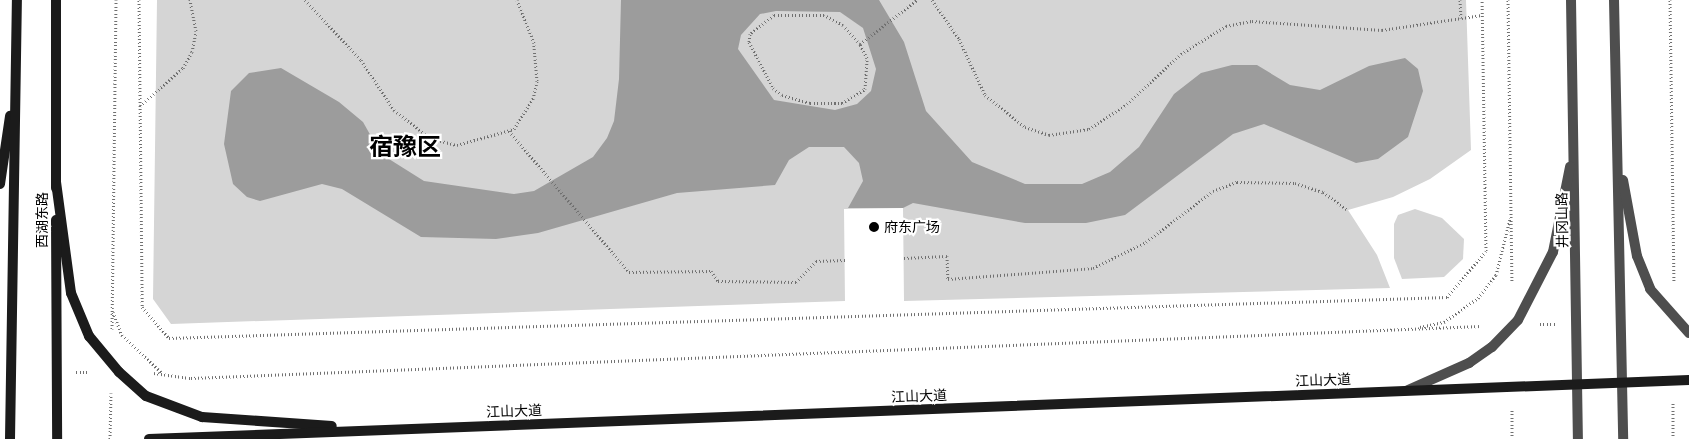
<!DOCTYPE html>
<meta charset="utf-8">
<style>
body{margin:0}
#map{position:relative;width:1689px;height:439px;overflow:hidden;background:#fff;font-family:Poppins,"Noto Sans SC",sans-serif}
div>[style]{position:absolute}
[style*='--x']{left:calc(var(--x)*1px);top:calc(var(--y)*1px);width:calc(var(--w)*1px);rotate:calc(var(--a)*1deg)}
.green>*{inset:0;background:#d5d5d5}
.water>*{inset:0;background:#9c9c9c}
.path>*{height:3px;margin-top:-1.5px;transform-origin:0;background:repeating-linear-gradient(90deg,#707070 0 1px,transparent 0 3.5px)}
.tertiary>*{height:10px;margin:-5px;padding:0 5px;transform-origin:5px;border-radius:5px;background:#4e4e4e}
.secondary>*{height:10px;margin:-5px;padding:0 5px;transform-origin:5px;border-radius:5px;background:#1b1b1b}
.dots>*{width:14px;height:14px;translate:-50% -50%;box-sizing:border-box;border:2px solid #fff;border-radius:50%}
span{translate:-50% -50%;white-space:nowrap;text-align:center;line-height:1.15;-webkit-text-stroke:4.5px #fff;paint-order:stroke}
.street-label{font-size:14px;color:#000}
.poi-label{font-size:14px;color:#000}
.left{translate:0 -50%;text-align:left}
.town-label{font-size:24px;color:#000;font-weight:700}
</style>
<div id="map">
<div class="green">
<div style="clip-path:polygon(157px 0,1466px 0,1471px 150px,1430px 179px,1393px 197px,1348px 210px,1377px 255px,1390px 288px,904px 301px,903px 208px,844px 209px,845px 301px,171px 324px,153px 299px)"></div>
<div style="clip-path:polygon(1415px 209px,1442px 218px,1464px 239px,1463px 259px,1444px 277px,1402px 279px,1394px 258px,1394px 224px,1398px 215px)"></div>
</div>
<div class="water">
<div style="clip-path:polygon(evenodd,621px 0,879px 0,904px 42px,926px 111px,972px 162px,1025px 184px,1082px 184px,1110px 172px,1139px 147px,1174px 94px,1201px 73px,1232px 65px,1257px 65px,1290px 85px,1320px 90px,1369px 66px,1405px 58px,1418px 69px,1423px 91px,1408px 137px,1378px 159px,1356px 163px,1264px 124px,1233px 134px,1125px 215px,1086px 223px,1025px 223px,913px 203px,903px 208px,848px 208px,863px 181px,859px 163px,844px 147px,809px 147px,789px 160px,775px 185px,677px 193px,538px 233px,496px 239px,421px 237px,342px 189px,322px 184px,260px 201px,247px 197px,233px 184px,224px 144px,231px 91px,249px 73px,281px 68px,339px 102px,363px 122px,381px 154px,424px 181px,514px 194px,534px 191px,593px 157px,607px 138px,614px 121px,619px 79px,621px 0,776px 11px,840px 12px,863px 28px,876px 69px,871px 91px,857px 104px,835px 110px,774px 100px,738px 49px,741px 35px,760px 14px,776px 11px)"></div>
</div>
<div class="path">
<div style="--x:139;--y:0;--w:307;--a:89.4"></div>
<div style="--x:142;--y:307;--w:41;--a:48.9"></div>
<div style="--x:169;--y:338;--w:1279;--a:-1.84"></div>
<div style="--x:1447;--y:297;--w:60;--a:-49.7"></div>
<div style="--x:1486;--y:251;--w:251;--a:-90.9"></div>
<div style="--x:305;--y:0;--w:82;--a:47"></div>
<div style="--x:361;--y:60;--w:60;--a:56.6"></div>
<div style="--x:394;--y:110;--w:46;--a:37.9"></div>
<div style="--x:430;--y:138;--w:28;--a:15"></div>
<div style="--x:457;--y:145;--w:59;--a:-15.7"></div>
<div style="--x:514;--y:129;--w:36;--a:-58"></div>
<div style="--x:533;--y:99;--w:18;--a:-77"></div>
<div style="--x:537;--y:81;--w:38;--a:-95"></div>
<div style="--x:534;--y:43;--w:46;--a:-111.6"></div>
<div style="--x:932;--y:0;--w:47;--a:55.3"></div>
<div style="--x:959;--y:39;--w:62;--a:65.1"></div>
<div style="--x:985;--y:95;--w:51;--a:38.7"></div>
<div style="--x:1025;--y:127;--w:25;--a:18"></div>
<div style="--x:1049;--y:135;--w:40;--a:-8.5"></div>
<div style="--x:1089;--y:129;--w:45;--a:-33.3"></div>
<div style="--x:1127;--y:104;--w:74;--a:-42.8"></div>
<div style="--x:1181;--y:54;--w:53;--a:-31.9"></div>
<div style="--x:1226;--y:26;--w:26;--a:-11"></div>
<div style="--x:1252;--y:21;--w:130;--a:4"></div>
<div style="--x:1382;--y:30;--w:101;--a:-8.5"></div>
<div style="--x:1460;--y:0;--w:18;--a:87"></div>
<div style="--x:1508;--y:0;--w:282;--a:89.2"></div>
<div style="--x:1670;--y:0;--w:282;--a:89.2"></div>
<div style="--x:860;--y:44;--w:25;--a:-132"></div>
<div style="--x:843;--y:25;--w:21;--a:-152"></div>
<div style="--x:824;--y:15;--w:50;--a:180"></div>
<div style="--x:774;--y:15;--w:31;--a:142"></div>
<div style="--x:750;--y:34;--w:8;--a:97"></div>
<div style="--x:749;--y:42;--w:52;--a:62.4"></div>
<div style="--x:773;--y:88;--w:11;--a:38"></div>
<div style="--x:782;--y:95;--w:29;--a:16"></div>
<div style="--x:810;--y:103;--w:32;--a:0"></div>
<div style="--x:842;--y:103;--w:27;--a:-31"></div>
<div style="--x:865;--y:89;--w:31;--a:-86"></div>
<div style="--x:867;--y:58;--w:16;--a:-117"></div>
<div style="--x:860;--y:44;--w:72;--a:-37.7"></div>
<div style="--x:140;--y:106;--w:57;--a:-41.5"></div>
<div style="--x:183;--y:68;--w:18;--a:-61"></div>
<div style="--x:192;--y:52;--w:21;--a:-79"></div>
<div style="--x:196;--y:31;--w:32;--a:-101"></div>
<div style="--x:509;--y:131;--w:185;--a:49.6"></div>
<div style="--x:629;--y:272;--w:82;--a:-0.7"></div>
<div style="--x:711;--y:271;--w:12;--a:55"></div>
<div style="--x:718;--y:281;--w:78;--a:0.7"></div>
<div style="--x:796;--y:282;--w:29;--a:-46"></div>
<div style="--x:816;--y:261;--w:29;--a:-2"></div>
<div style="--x:904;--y:258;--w:43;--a:-2.7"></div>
<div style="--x:947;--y:256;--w:23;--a:88"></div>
<div style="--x:948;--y:279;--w:145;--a:-4.3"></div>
<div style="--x:1093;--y:268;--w:59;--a:-26.1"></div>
<div style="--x:1146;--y:242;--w:84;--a:-37.3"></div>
<div style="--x:1213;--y:191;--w:26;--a:-21"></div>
<div style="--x:1237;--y:182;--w:58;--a:1"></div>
<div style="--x:1295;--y:183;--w:29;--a:18"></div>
<div style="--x:1323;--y:192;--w:31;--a:36"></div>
<div style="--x:113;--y:312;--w:25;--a:69"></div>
<div style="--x:122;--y:335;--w:54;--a:43.5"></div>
<div style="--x:1540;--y:324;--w:16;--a:0"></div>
<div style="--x:1420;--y:327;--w:25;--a:-12"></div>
<div style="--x:1444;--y:322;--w:42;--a:-35.2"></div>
<div style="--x:1478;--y:298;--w:29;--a:-52"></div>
<div style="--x:1496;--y:275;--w:58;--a:-76"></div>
<div style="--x:112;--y:329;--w:329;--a:-89.3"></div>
<div style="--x:76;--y:372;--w:14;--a:0"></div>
<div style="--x:154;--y:373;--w:37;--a:8"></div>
<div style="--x:191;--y:378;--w:1291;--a:-2.31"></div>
<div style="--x:110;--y:439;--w:46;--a:-88.8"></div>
<div style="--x:1512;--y:439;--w:31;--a:-90"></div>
<div style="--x:1673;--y:439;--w:38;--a:-90"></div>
</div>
<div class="tertiary">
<div style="--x:1571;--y:0;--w:439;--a:89.1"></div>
<div style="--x:1614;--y:0;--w:439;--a:88.8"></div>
<div style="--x:1623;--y:180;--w:77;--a:79.6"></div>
<div style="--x:1637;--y:256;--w:35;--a:68"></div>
<div style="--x:1650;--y:289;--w:59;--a:48.4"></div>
<div style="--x:1408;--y:390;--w:67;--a:-23.9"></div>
<div style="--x:1469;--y:363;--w:28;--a:-35"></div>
<div style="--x:1492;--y:347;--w:37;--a:-46"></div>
<div style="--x:1518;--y:320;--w:76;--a:-62.8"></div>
<div style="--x:1553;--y:252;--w:87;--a:-78.7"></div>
</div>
<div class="secondary">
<div style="--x:56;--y:182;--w:112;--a:82.3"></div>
<div style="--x:71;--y:293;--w:47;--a:67.3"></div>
<div style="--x:89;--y:336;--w:47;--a:50.2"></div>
<div style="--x:119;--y:372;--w:36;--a:42"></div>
<div style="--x:146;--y:396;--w:60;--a:20.6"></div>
<div style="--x:202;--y:417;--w:130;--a:4"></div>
<div style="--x:0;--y:184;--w:69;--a:-81.6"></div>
<div style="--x:56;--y:188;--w:188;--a:-90"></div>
<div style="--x:56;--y:220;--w:219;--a:89.7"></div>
<div style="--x:10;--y:439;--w:439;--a:-89.1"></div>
<div style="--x:149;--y:439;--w:1541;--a:-2.19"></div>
</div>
<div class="dots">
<div style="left:874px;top:227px;background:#000"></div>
</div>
<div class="street-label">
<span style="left:42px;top:220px;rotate:-90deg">西湖东路</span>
<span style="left:1562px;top:220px;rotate:-91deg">井冈山路</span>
<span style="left:1323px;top:380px;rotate:-2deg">江山大道</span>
<span style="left:919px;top:396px;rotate:-2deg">江山大道</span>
<span style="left:514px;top:411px;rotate:-2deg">江山大道</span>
</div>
<div class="poi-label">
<span class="left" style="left:884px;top:227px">府东广场</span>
</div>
<div class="town-label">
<span style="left:405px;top:147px">宿豫区</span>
</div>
</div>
